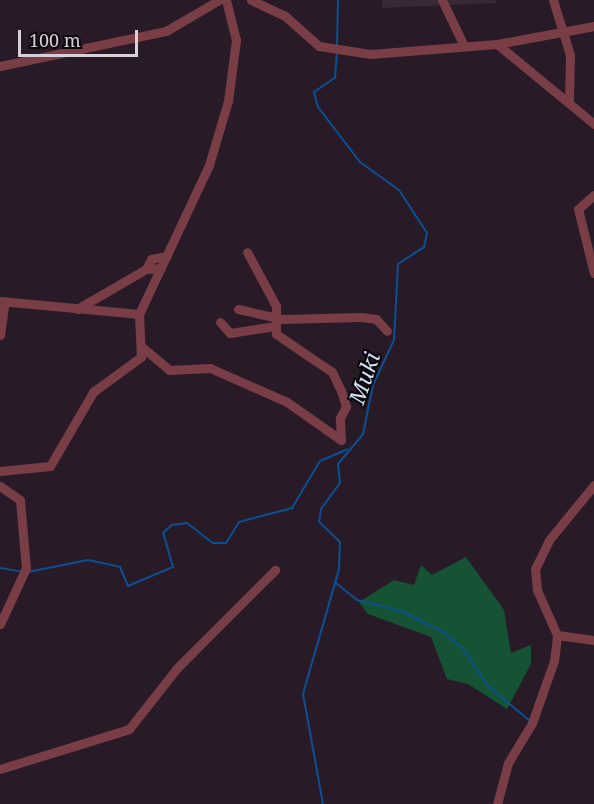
<!DOCTYPE html>
<style>
body{margin:0}
#map{position:relative;width:594px;height:804px;overflow:hidden;background:#281b27;font-family:"Noto Serif",serif}
div>[style]{position:absolute}
[style*='--x']{left:calc(var(--x)*1px);top:calc(var(--y)*1px);width:calc(var(--w)*1px);rotate:calc(var(--a)*1deg)}
.education>*{inset:0;background:#372935}
.green>*{inset:0;background:#165334}
.stream>*{height:2px;margin:-1px;padding:0 1px;transform-origin:1px;border-radius:1px;background:#0b5092}
.street>*{height:9px;margin:-4.5px;padding:0 4.5px;transform-origin:4.5px;border-radius:4.5px;background:#793d45}
span{translate:-50% -50%;white-space:nowrap;text-align:center;line-height:1.15;-webkit-text-stroke:4.5px #0d080d;paint-order:stroke}
.water-label{font-size:22px;color:#d1e1f4;font-style:italic}
.scale{position:absolute;left:18px;top:30px;width:120px;height:27px;box-sizing:border-box;border:3px solid #d8cfd8;border-top:0;padding-left:8px;font-size:18px;line-height:21px;white-space:nowrap;color:#d8cfd8;-webkit-text-stroke:4px #0d080d;paint-order:stroke}
</style>
<div id="map">
<div class="education">
<div style="clip-path:polygon(382px 0,496px 0,496px 3px,382px 8px)"></div>
</div>
<div class="green">
<div style="clip-path:polygon(466px 557px,504px 610px,511px 653px,531px 645px,531px 664px,507px 709px,468px 684px,447px 679px,431px 637px,368px 614px,359px 602px,394px 580px,414px 585px,421px 565px,432px 575px)"></div>
</div>
<div class="stream">
<div style="--x:337;--y:45;--w:45;--a:-88.7"></div>
<div style="--x:0;--y:568;--w:20;--a:9"></div>
<div style="--x:28;--y:572;--w:61;--a:-11.3"></div>
<div style="--x:88;--y:560;--w:33;--a:12"></div>
<div style="--x:120;--y:567;--w:21;--a:67"></div>
<div style="--x:128;--y:586;--w:49;--a:-22.9"></div>
<div style="--x:173;--y:567;--w:35;--a:-106"></div>
<div style="--x:163;--y:533;--w:12;--a:-42"></div>
<div style="--x:172;--y:525;--w:15;--a:-8"></div>
<div style="--x:187;--y:523;--w:33;--a:38"></div>
<div style="--x:213;--y:543;--w:13;--a:0"></div>
<div style="--x:226;--y:543;--w:25;--a:-58"></div>
<div style="--x:239;--y:522;--w:55;--a:-14.8"></div>
<div style="--x:292;--y:508;--w:55;--a:-59.2"></div>
<div style="--x:320;--y:461;--w:30;--a:-23"></div>
<div style="--x:336;--y:583;--w:27;--a:39"></div>
<div style="--x:357;--y:600;--w:45;--a:14"></div>
<div style="--x:401;--y:611;--w:47;--a:26.6"></div>
<div style="--x:443;--y:632;--w:26;--a:40"></div>
<div style="--x:463;--y:649;--w:46;--a:55.6"></div>
<div style="--x:489;--y:687;--w:53;--a:39.7"></div>
<div style="--x:323;--y:804;--w:112;--a:-100.3"></div>
<div style="--x:303;--y:694;--w:130;--a:-73.9"></div>
<div style="--x:339;--y:569;--w:27;--a:-88"></div>
<div style="--x:340;--y:542;--w:29;--a:-136"></div>
<div style="--x:319;--y:522;--w:13;--a:-81"></div>
<div style="--x:321;--y:509;--w:32;--a:-54"></div>
<div style="--x:340;--y:483;--w:19;--a:-96"></div>
<div style="--x:338;--y:464;--w:39;--a:-50"></div>
<div style="--x:363;--y:434;--w:50;--a:-78.5"></div>
<div style="--x:373;--y:385;--w:50;--a:-65"></div>
<div style="--x:394;--y:340;--w:76;--a:-87"></div>
<div style="--x:398;--y:264;--w:31;--a:-33"></div>
<div style="--x:424;--y:247;--w:14;--a:-78"></div>
<div style="--x:427;--y:233;--w:51;--a:-123.1"></div>
<div style="--x:399;--y:190;--w:48;--a:-144.3"></div>
<div style="--x:360;--y:162;--w:69;--a:-127.4"></div>
<div style="--x:318;--y:107;--w:16;--a:-105"></div>
<div style="--x:314;--y:92;--w:25;--a:-34"></div>
<div style="--x:335;--y:78;--w:27;--a:-86"></div>
</div>
<div class="street">
<div style="--x:251;--y:0;--w:38;--a:25"></div>
<div style="--x:285;--y:16;--w:45;--a:41.4"></div>
<div style="--x:319;--y:46;--w:52;--a:8.9"></div>
<div style="--x:370;--y:54;--w:127;--a:-4.5"></div>
<div style="--x:497;--y:44;--w:99;--a:-10.5"></div>
<div style="--x:442;--y:0;--w:51;--a:64.4"></div>
<div style="--x:553;--y:0;--w:58;--a:72.8"></div>
<div style="--x:570;--y:55;--w:45;--a:91.3"></div>
<div style="--x:497;--y:44;--w:126;--a:39.5"></div>
<div style="--x:0;--y:66;--w:170;--a:-11.9"></div>
<div style="--x:166;--y:31;--w:61;--a:-30.3"></div>
<div style="--x:594;--y:195;--w:21;--a:139"></div>
<div style="--x:578;--y:209;--w:66;--a:76"></div>
<div style="--x:161;--y:268;--w:15;--a:176"></div>
<div style="--x:146;--y:269;--w:11;--a:-63"></div>
<div style="--x:151;--y:259;--w:16;--a:-11"></div>
<div style="--x:0;--y:301;--w:140;--a:5.3"></div>
<div style="--x:77;--y:309;--w:80;--a:-30.1"></div>
<div style="--x:238;--y:309;--w:45;--a:12.8"></div>
<div style="--x:282;--y:319;--w:80;--a:-1.4"></div>
<div style="--x:362;--y:317;--w:14;--a:8"></div>
<div style="--x:376;--y:319;--w:16;--a:47"></div>
<div style="--x:220;--y:322;--w:15;--a:48"></div>
<div style="--x:230;--y:333;--w:46;--a:-8.8"></div>
<div style="--x:0;--y:335;--w:34;--a:-82"></div>
<div style="--x:142;--y:347;--w:35;--a:40"></div>
<div style="--x:169;--y:370;--w:41;--a:-2.8"></div>
<div style="--x:210;--y:368;--w:84;--a:23.8"></div>
<div style="--x:287;--y:402;--w:66;--a:35.1"></div>
<div style="--x:341;--y:440;--w:22;--a:-93"></div>
<div style="--x:340;--y:418;--w:13;--a:-63"></div>
<div style="--x:346;--y:406;--w:16;--a:-108"></div>
<div style="--x:341;--y:391;--w:21;--a:-115"></div>
<div style="--x:332;--y:372;--w:68;--a:-145.8"></div>
<div style="--x:276;--y:334;--w:28;--a:-90"></div>
<div style="--x:276;--y:306;--w:61;--a:-118.2"></div>
<div style="--x:0;--y:471;--w:50;--a:-5.7"></div>
<div style="--x:50;--y:466;--w:86;--a:-59.8"></div>
<div style="--x:93;--y:392;--w:59;--a:-36.1"></div>
<div style="--x:141;--y:357;--w:43;--a:-92.7"></div>
<div style="--x:139;--y:314;--w:165;--a:-64.8"></div>
<div style="--x:209;--y:165;--w:67;--a:-73.5"></div>
<div style="--x:228;--y:101;--w:62;--a:-82.5"></div>
<div style="--x:236;--y:40;--w:41;--a:-104"></div>
<div style="--x:0;--y:486;--w:24;--a:35"></div>
<div style="--x:20;--y:500;--w:68;--a:85"></div>
<div style="--x:26;--y:568;--w:62;--a:114.9"></div>
<div style="--x:557;--y:635;--w:37;--a:8"></div>
<div style="--x:0;--y:769;--w:135;--a:-17.2"></div>
<div style="--x:129;--y:729;--w:78;--a:-51.8"></div>
<div style="--x:177;--y:668;--w:139;--a:-45"></div>
<div style="--x:497;--y:804;--w:42;--a:-75"></div>
<div style="--x:508;--y:763;--w:47;--a:-59"></div>
<div style="--x:532;--y:723;--w:66;--a:-70.5"></div>
<div style="--x:554;--y:661;--w:26;--a:-83"></div>
<div style="--x:557;--y:635;--w:49;--a:-114"></div>
<div style="--x:537;--y:590;--w:21;--a:-95"></div>
<div style="--x:535;--y:569;--w:32;--a:-64"></div>
<div style="--x:549;--y:540;--w:71;--a:-50.7"></div>
</div>
<div class="water-label">
<span style="left:364px;top:378px;rotate:-71deg">Muki</span>
</div>
<div class="scale">100 m</div>
</div>
